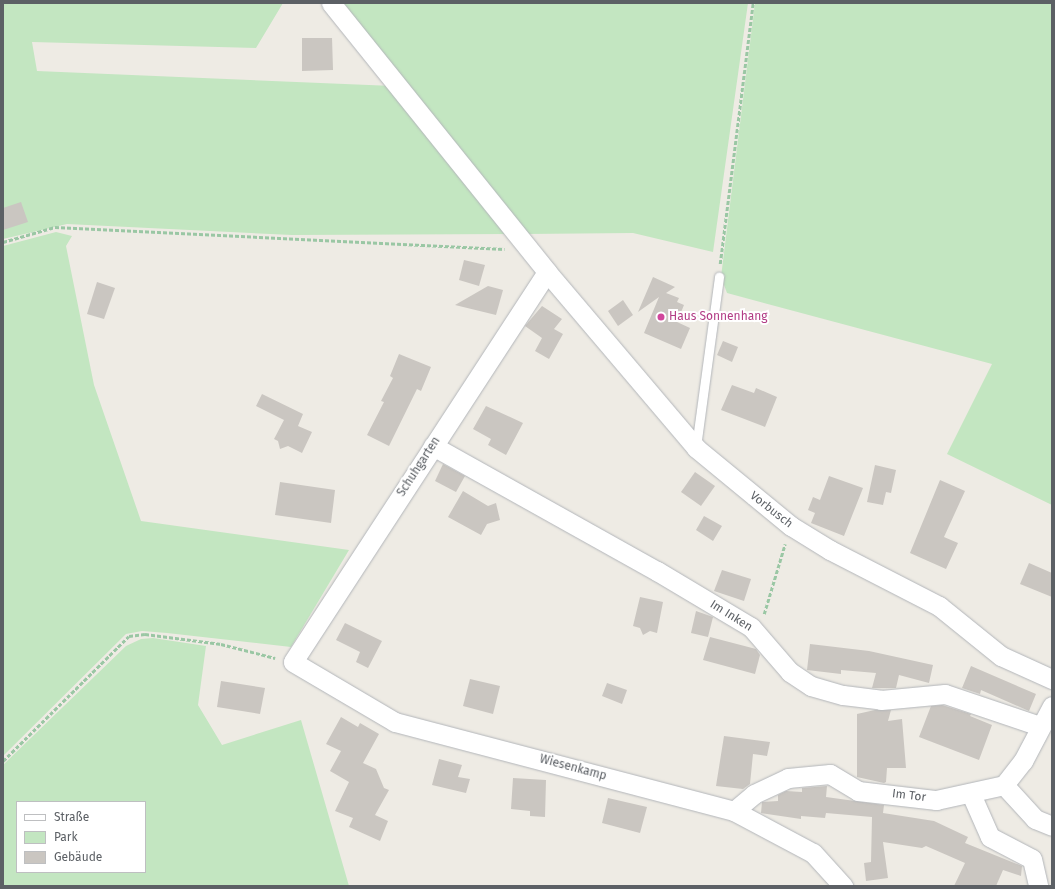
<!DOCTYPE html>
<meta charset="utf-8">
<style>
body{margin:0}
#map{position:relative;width:1055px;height:889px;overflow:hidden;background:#eeebe4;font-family:"Fira Sans",sans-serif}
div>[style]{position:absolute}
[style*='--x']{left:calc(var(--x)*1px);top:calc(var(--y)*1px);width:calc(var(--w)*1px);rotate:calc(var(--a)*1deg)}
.green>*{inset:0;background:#c3e6c1}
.building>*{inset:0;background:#cac6c1}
.path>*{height:2.5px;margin-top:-1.25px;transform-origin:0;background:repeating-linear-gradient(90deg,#9ac7a4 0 4px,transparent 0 6px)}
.roads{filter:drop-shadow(0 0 1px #b2b5b9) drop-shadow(0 0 1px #b2b5b9)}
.service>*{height:9px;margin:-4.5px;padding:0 4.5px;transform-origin:4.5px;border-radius:4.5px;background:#fff}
.minor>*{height:19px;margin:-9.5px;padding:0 9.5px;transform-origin:9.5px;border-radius:9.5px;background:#fff}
.dots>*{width:11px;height:11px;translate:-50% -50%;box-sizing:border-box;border:2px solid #fff;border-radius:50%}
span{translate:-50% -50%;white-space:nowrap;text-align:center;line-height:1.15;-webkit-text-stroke:4px #fff;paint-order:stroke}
.hotel-label{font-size:12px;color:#b23c85}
.left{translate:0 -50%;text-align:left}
.street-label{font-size:12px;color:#5c6065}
.frame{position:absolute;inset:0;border:4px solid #5c6065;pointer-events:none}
.legend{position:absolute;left:16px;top:801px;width:130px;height:72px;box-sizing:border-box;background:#fff;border:1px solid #bebfc1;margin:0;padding:5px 7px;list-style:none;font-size:12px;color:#5c6065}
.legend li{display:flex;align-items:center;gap:8px;height:20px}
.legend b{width:20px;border:1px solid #bebfc1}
</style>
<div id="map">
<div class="green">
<div style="clip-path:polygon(3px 3px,283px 3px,256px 48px,32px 42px,37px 71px,393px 86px,512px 234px,292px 235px,67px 224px,3px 239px)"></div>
<div style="clip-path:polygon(338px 3px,748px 3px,713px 252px,633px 233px,526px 234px)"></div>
<div style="clip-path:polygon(755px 3px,1052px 3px,1052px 505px,947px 454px,992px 364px,727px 293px,721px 277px)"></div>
<div style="clip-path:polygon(56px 232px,72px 236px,66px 246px,94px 385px,141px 521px,349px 550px,291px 647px,167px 633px,142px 631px,126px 634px,3px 756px,3px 246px)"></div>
<div style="clip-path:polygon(evenodd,153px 638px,206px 646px,198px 705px,222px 745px,301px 720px,349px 886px,3px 886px,3px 765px,126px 646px,141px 639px,153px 638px,17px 802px,145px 802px,145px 872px,17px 872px,17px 802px)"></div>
</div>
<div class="building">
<div style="clip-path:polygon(302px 38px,332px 38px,333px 70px,302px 71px)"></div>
<div style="clip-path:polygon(21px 202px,28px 222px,3px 230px,3px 208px)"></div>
<div style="clip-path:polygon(464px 260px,485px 265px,479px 286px,459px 280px)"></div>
<div style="clip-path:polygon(653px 277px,675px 287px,666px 293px,679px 298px,677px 302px,684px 305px,677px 322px,690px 328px,681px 349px,644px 333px,659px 297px,638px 312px)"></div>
<div style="clip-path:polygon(97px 282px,115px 288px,104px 319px,87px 314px)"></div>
<div style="clip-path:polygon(488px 286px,503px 290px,496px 315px,455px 305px)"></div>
<div style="clip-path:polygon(623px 300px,633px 315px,618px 326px,608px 311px)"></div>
<div style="clip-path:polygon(542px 306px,562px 319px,554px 329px,563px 334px,549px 359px,535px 351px,542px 338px,525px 326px)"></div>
<div style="clip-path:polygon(723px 341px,738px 347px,732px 362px,717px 355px)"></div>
<div style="clip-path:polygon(399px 354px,431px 367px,421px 391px,417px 389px,389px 446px,367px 435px,384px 402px,381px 401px,393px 378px,390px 376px)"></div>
<div style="clip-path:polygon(732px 385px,754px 393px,756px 388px,777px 397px,765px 427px,721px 410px)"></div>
<div style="clip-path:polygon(262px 394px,303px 414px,298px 426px,312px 432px,302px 453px,288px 446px,280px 449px,278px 441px,274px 439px,284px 420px,256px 406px)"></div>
<div style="clip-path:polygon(486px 406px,523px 423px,506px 455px,488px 445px,491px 439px,473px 429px)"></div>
<div style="clip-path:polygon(443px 464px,465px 476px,456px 492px,435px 481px)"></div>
<div style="clip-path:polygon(875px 465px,896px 470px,891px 493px,886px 492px,883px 505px,867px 502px)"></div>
<div style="clip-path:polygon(695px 472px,715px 486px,701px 506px,681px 492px)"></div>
<div style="clip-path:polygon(829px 476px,863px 488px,844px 536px,811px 523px,815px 513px,808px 510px,813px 497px,820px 500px)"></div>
<div style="clip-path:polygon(940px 480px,965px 491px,944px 537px,958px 543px,946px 569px,910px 553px)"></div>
<div style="clip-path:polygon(280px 482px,335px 490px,331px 523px,275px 515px)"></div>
<div style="clip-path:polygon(463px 491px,488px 506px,496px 503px,500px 520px,487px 524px,481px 535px,448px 517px)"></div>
<div style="clip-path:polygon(704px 516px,722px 526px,713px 541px,696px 530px)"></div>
<div style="clip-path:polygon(1029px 563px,1052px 573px,1052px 597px,1020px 584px)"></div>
<div style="clip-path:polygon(722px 570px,751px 579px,744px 601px,714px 591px)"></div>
<div style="clip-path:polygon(640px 597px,663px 602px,657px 633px,650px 631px,643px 635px,640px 628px,633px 626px)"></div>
<div style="clip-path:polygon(696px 611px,713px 617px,708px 637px,691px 633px)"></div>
<div style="clip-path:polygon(345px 623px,382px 641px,368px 668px,356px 662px,360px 652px,336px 640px)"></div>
<div style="clip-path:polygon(710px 637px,756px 649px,760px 655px,755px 674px,703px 660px)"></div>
<div style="clip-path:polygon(810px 644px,869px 651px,933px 665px,929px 683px,899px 675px,896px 688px,872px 688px,876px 673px,841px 670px,841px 674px,807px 670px)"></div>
<div style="clip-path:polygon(971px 666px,1036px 694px,1029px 711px,981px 690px,980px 694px,962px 688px)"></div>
<div style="clip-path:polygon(470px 679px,500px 686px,493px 714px,463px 706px)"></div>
<div style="clip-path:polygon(221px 681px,265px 688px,260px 714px,217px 707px)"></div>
<div style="clip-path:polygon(607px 683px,627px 690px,622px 704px,602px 696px)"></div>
<div style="clip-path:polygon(942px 705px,971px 714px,970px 716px,992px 725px,979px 760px,919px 737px,931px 706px)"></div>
<div style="clip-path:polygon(875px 710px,891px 710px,888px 721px,902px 719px,906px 768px,887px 768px,886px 782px,884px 783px,857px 777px,857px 714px)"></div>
<div style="clip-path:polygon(341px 717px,358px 727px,360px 723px,379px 734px,363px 763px,376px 769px,384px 788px,389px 790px,375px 815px,388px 821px,380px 841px,349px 827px,353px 818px,335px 811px,349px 782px,330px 771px,341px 751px,326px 744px)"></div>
<div style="clip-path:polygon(724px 736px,770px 742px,767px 756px,753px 754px,750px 784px,743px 789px,716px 786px)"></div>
<div style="clip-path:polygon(439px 759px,462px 765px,458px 777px,470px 779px,466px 793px,432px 785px)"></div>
<div style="clip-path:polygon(513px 778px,546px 780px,545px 817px,530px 816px,530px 811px,511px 809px)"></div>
<div style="clip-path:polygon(827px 786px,826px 797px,884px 805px,883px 813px,934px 821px,968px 837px,965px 843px,1022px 866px,1021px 876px,1003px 870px,996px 886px,954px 886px,965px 863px,926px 846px,922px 848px,883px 842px,888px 878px,866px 881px,864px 863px,871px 862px,872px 817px,826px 813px,825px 818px,801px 816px,801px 819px,761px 813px,762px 802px,778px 801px,778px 795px,786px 791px,802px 792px,802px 788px)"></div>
<div style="clip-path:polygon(608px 798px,647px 807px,640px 833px,602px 823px)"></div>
</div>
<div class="path">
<div style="--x:3;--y:242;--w:54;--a:-16.1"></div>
<div style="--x:55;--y:227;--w:450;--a:2.8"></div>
<div style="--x:720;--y:264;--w:263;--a:-82.8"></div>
<div style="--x:764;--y:614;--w:73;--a:-73.3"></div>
<div style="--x:3;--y:761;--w:177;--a:-44.8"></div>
<div style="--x:129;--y:636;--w:16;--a:-7"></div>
<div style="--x:145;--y:634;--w:77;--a:7.5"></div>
<div style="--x:221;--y:644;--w:56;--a:14.5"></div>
</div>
<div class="roads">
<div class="service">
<div style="--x:696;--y:447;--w:172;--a:-82.3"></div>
</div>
<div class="minor">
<div style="--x:331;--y:3;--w:345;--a:51.2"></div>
<div style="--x:547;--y:272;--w:231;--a:49.7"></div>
<div style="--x:696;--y:448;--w:123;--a:39.4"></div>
<div style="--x:791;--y:526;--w:46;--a:31.6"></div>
<div style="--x:830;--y:550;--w:123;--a:27.2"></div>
<div style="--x:939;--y:606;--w:80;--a:38.9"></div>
<div style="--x:1001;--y:656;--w:56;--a:24.3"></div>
<div style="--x:547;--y:272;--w:465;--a:123.1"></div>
<div style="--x:293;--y:662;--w:118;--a:30.5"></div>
<div style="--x:395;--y:722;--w:350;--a:14.7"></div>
<div style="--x:734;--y:811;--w:89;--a:28"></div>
<div style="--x:813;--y:853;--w:45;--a:47.7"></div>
<div style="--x:433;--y:446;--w:257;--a:29.2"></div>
<div style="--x:657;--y:571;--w:109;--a:30.8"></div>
<div style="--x:751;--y:627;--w:60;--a:49.1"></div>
<div style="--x:790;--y:672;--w:25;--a:34"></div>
<div style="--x:811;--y:686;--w:33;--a:16"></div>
<div style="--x:843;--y:695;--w:38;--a:7"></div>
<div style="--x:881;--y:700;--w:64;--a:-5.4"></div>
<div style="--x:945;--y:694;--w:100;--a:18.6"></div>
<div style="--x:1004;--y:785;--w:46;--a:47.6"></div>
<div style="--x:1035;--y:819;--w:18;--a:22"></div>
<div style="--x:971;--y:794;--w:47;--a:66.2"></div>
<div style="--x:990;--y:837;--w:47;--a:27.6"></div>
<div style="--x:1032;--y:859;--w:28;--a:77"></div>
<div style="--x:734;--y:811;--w:26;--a:-40"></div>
<div style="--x:754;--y:794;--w:38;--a:-25"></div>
<div style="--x:788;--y:778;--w:42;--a:-5.4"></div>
<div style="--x:830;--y:774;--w:33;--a:31"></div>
<div style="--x:858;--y:791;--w:79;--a:6.6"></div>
<div style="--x:936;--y:800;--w:70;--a:-12.4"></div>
<div style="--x:1004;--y:785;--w:31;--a:-52"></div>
<div style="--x:1023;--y:761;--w:62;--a:-62.2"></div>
</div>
</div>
<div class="dots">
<div style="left:661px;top:317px;background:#d1479c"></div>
</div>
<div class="hotel-label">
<span class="left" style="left:669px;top:317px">Haus Sonnenhang</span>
</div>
<div class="street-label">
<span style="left:419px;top:467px;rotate:-57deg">Schuhgarten</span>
<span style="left:771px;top:510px;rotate:38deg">Vorbusch</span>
<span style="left:731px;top:616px;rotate:32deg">Im Inken</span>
<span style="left:573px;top:768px;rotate:15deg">Wiesenkamp</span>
<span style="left:909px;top:796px;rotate:7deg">Im Tor</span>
</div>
<div class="frame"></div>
<ul class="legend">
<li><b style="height:5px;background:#fff"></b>Straße</li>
<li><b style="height:11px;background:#c3e6c1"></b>Park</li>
<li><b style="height:11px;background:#cac6c1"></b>Gebäude</li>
</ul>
</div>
